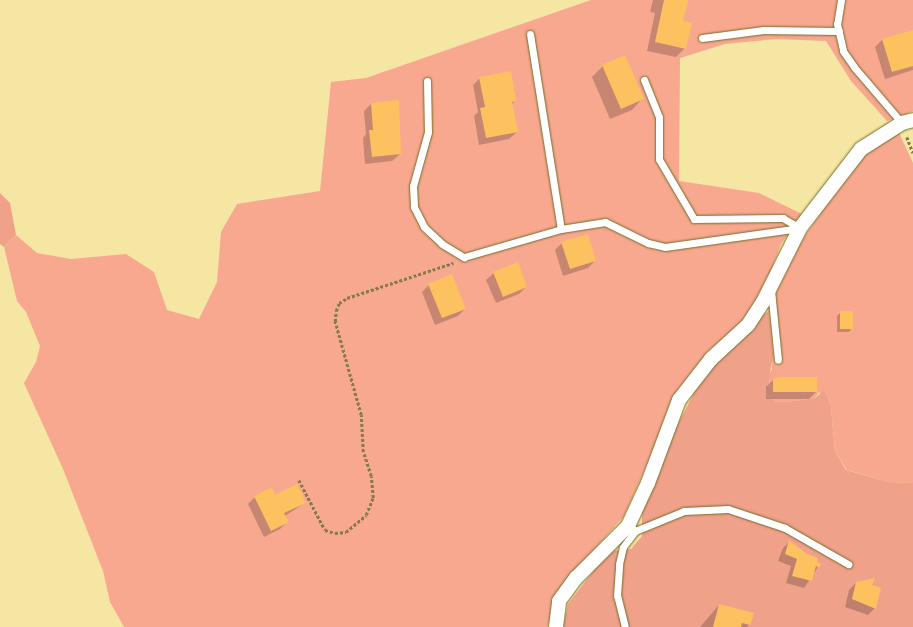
<!DOCTYPE html>
<style>
body{margin:0}
#map{position:relative;width:913px;height:627px;overflow:hidden;background:#f5e6a3;font-family:Jost,sans-serif}
div>[style]{position:absolute}
[style*='--x']{left:calc(var(--x)*1px);top:calc(var(--y)*1px);width:calc(var(--w)*1px);rotate:calc(var(--a)*1deg)}
.green>*{inset:0;background:#f8a88f}
.forest>*{inset:0;background:#f0a18a}
.shadow>*{inset:0;background:#0003}
.building>*{inset:0;background:#fdc160}
.path>*{height:2.5px;margin-top:-1.25px;transform-origin:0;background:repeating-linear-gradient(90deg,#847a4d 0 3px,transparent 0 5px)}
.roads{filter:drop-shadow(0 0 1px #786b28) drop-shadow(0 0 1px #786b28)}
.service>*{height:7px;margin:-3.5px;padding:0 3.5px;transform-origin:3.5px;border-radius:3.5px;background:#fff}
.minor>*{height:14px;margin:-7px;padding:0 7px;transform-origin:7px;border-radius:7px;background:#fff}
span{translate:-50% -50%;white-space:nowrap;text-align:center;line-height:1.15;-webkit-text-stroke:3.5px #f5e6a3;paint-order:stroke}
</style>
<div id="map">
<div class="green">
<div style="clip-path:polygon(591px 0,913px 0,913px 111px,887px 121px,851px 81px,826px 41px,776px 39px,725px 44px,680px 58px,679px 181px,759px 193px,802px 214px,781px 244px,762px 294px,745px 320px,708px 351px,681px 388px,624px 516px,563px 584px,547px 627px,124px 627px,110px 602px,103px 571px,63px 469px,24px 383px,36px 362px,40px 346px,26px 312px,17px 301px,4px 247px,16px 235px,37px 253px,71px 259px,126px 254px,154px 272px,167px 310px,199px 319px,217px 282px,221px 232px,237px 204px,320px 191px,331px 82px,366px 78px)"></div>
<div style="clip-path:polygon(899px 133px,913px 163px,913px 483px,889px 482px,847px 470px,835px 451px,831px 408px,819px 392px,815px 398px,795px 401px,778px 402px,766px 396px,767px 378px,772px 369px,768px 312px,776px 287px,795px 250px,861px 156px)"></div>
</div>
<div class="forest">
<div style="clip-path:polygon(0 193px,10px 203px,16px 235px,4px 247px,0 244px)"></div>
<div style="clip-path:polygon(768px 312px,773px 355px,766px 396px,778px 402px,795px 401px,815px 398px,824px 390px,831px 408px,835px 451px,846px 470px,889px 482px,913px 483px,913px 627px,563px 627px,568px 604px,598px 565px,610px 551px,631px 549px,642px 536px,642px 511px,661px 470px,669px 441px,702px 378px,756px 318px)"></div>
</div>
<div class="shadow">
<div style="clip-path:polygon(653px 0,687px 0,682px 22px,685px 48px,676px 57px,647px 51px,655px 13px,650px 12px)"></div>
<div style="clip-path:polygon(911px 32px,913px 70px,885px 79px,875px 47px,882px 40px)"></div>
<div style="clip-path:polygon(603px 66px,642px 99px,632px 110px,610px 119px,592px 77px)"></div>
<div style="clip-path:polygon(480px 78px,515px 101px,511px 105px,517px 132px,509px 139px,479px 145px,474px 116px,478px 112px,473px 85px)"></div>
<div style="clip-path:polygon(371px 104px,400px 154px,392px 161px,365px 164px,363px 138px,366px 134px,364px 111px)"></div>
<div style="clip-path:polygon(562px 243px,595px 261px,588px 268px,563px 276px,555px 250px)"></div>
<div style="clip-path:polygon(494px 273px,526px 287px,519px 294px,496px 303px,486px 280px)"></div>
<div style="clip-path:polygon(429px 285px,465px 309px,458px 316px,435px 325px,422px 292px)"></div>
<div style="clip-path:polygon(841px 312px,852px 328px,849px 332px,837px 332px,837px 316px)"></div>
<div style="clip-path:polygon(773px 380px,816px 392px,809px 399px,766px 399px,766px 387px)"></div>
<div style="clip-path:polygon(275px 496px,305px 503px,285px 516px,287px 522px,280px 529px,264px 537px,248px 504px,255px 497px)"></div>
<div style="clip-path:polygon(790px 541px,816px 562px,818px 567px,804px 588px,786px 583px,791px 566px,778px 561px,783px 548px)"></div>
<div style="clip-path:polygon(857px 582px,870px 586px,875px 608px,868px 615px,845px 607px,849px 590px)"></div>
<div style="clip-path:polygon(719px 605px,752px 614px,749px 625px,747px 627px,700px 627px)"></div>
</div>
<div class="building">
<div style="clip-path:polygon(664px 0,688px 0,683px 21px,692px 23px,686px 49px,655px 42px)"></div>
<div style="clip-path:polygon(913px 30px,913px 66px,892px 72px,882px 39px)"></div>
<div style="clip-path:polygon(625px 55px,644px 99px,621px 109px,602px 65px)"></div>
<div style="clip-path:polygon(511px 71px,516px 101px,512px 102px,518px 132px,486px 138px,480px 108px,485px 107px,479px 77px)"></div>
<div style="clip-path:polygon(399px 100px,401px 154px,372px 157px,369px 130px,373px 130px,371px 103px)"></div>
<div style="clip-path:polygon(588px 234px,596px 261px,570px 269px,561px 242px)"></div>
<div style="clip-path:polygon(518px 262px,527px 287px,503px 297px,493px 272px)"></div>
<div style="clip-path:polygon(452px 274px,466px 309px,442px 318px,428px 284px)"></div>
<div style="clip-path:polygon(840px 311px,853px 311px,853px 329px,840px 329px)"></div>
<div style="clip-path:polygon(781px 377px,817px 377px,817px 392px,773px 392px,773px 379px)"></div>
<div style="clip-path:polygon(297px 484px,306px 503px,284px 513px,289px 522px,271px 531px,254px 496px,272px 487px,275px 495px)"></div>
<div style="clip-path:polygon(789px 540px,807px 554px,818px 558px,817px 562px,821px 564px,819px 568px,816px 566px,812px 581px,792px 576px,797px 559px,785px 554px)"></div>
<div style="clip-path:polygon(875px 578px,872px 585px,881px 588px,876px 609px,852px 599px,856px 582px)"></div>
<div style="clip-path:polygon(719px 604px,754px 613px,750px 625px,742px 623px,741px 627px,713px 627px)"></div>
</div>
<div class="path">
<div style="--x:907;--y:137;--w:17;--a:69"></div>
<div style="--x:299;--y:480;--w:56;--a:62.5"></div>
<div style="--x:325;--y:530;--w:10;--a:17"></div>
<div style="--x:335;--y:533;--w:11;--a:-5"></div>
<div style="--x:346;--y:532;--w:26;--a:-40"></div>
<div style="--x:366;--y:515;--w:18;--a:-68"></div>
<div style="--x:373;--y:498;--w:22;--a:-95"></div>
<div style="--x:371;--y:476;--w:25;--a:-108"></div>
<div style="--x:363;--y:452;--w:37;--a:-93"></div>
<div style="--x:361;--y:415;--w:97;--a:-105.6"></div>
<div style="--x:335;--y:322;--w:11;--a:-85"></div>
<div style="--x:336;--y:311;--w:9;--a:-69"></div>
<div style="--x:339;--y:303;--w:9;--a:-32"></div>
<div style="--x:347;--y:298;--w:112;--a:-18.3"></div>
</div>
<div class="roads">
<div class="service">
<div style="--x:841;--y:0;--w:24;--a:99"></div>
<div style="--x:837;--y:24;--w:28;--a:77"></div>
<div style="--x:843;--y:51;--w:19;--a:55"></div>
<div style="--x:854;--y:67;--w:74;--a:49.4"></div>
<div style="--x:530;--y:34;--w:197;--a:81"></div>
<div style="--x:702;--y:38;--w:62;--a:-7.5"></div>
<div style="--x:763;--y:30;--w:76;--a:0.8"></div>
<div style="--x:427;--y:81;--w:51;--a:88.9"></div>
<div style="--x:428;--y:132;--w:56;--a:105.5"></div>
<div style="--x:413;--y:186;--w:21;--a:87"></div>
<div style="--x:414;--y:207;--w:22;--a:63"></div>
<div style="--x:424;--y:227;--w:25;--a:43"></div>
<div style="--x:442;--y:244;--w:26;--a:31"></div>
<div style="--x:464;--y:257;--w:101;--a:-16.1"></div>
<div style="--x:561;--y:229;--w:45;--a:-9"></div>
<div style="--x:605;--y:222;--w:48;--a:26"></div>
<div style="--x:648;--y:243;--w:17;--a:13"></div>
<div style="--x:665;--y:247;--w:136;--a:-8"></div>
<div style="--x:800;--y:228;--w:20;--a:-150"></div>
<div style="--x:783;--y:218;--w:89;--a:179.4"></div>
<div style="--x:694;--y:219;--w:69;--a:-120.3"></div>
<div style="--x:659;--y:159;--w:42;--a:-90"></div>
<div style="--x:659;--y:117;--w:40;--a:-112"></div>
<div style="--x:771;--y:290;--w:70;--a:84.3"></div>
<div style="--x:635;--y:531;--w:53;--a:-22.2"></div>
<div style="--x:684;--y:511;--w:44;--a:-2.6"></div>
<div style="--x:728;--y:509;--w:60;--a:18.4"></div>
<div style="--x:785;--y:528;--w:73;--a:29.7"></div>
<div style="--x:625;--y:627;--w:32;--a:-104"></div>
<div style="--x:617;--y:596;--w:32;--a:-86"></div>
<div style="--x:619;--y:564;--w:17;--a:-77"></div>
<div style="--x:623;--y:547;--w:20;--a:-53"></div>
<div style="--x:635;--y:531;--w:4;--a:-135"></div>
</div>
<div class="minor">
<div style="--x:556;--y:627;--w:26;--a:-83"></div>
<div style="--x:559;--y:601;--w:29;--a:-54"></div>
<div style="--x:576;--y:578;--w:74;--a:-45"></div>
<div style="--x:628;--y:526;--w:47;--a:-65.1"></div>
<div style="--x:648;--y:483;--w:89;--a:-69.5"></div>
<div style="--x:679;--y:400;--w:52;--a:-52"></div>
<div style="--x:711;--y:359;--w:50;--a:-42.6"></div>
<div style="--x:748;--y:325;--w:27;--a:-57"></div>
<div style="--x:763;--y:302;--w:83;--a:-63.4"></div>
<div style="--x:800;--y:228;--w:100;--a:-52.3"></div>
<div style="--x:861;--y:149;--w:49;--a:-32.4"></div>
<div style="--x:902;--y:123;--w:11;--a:-15"></div>
</div>
</div>
</div>
